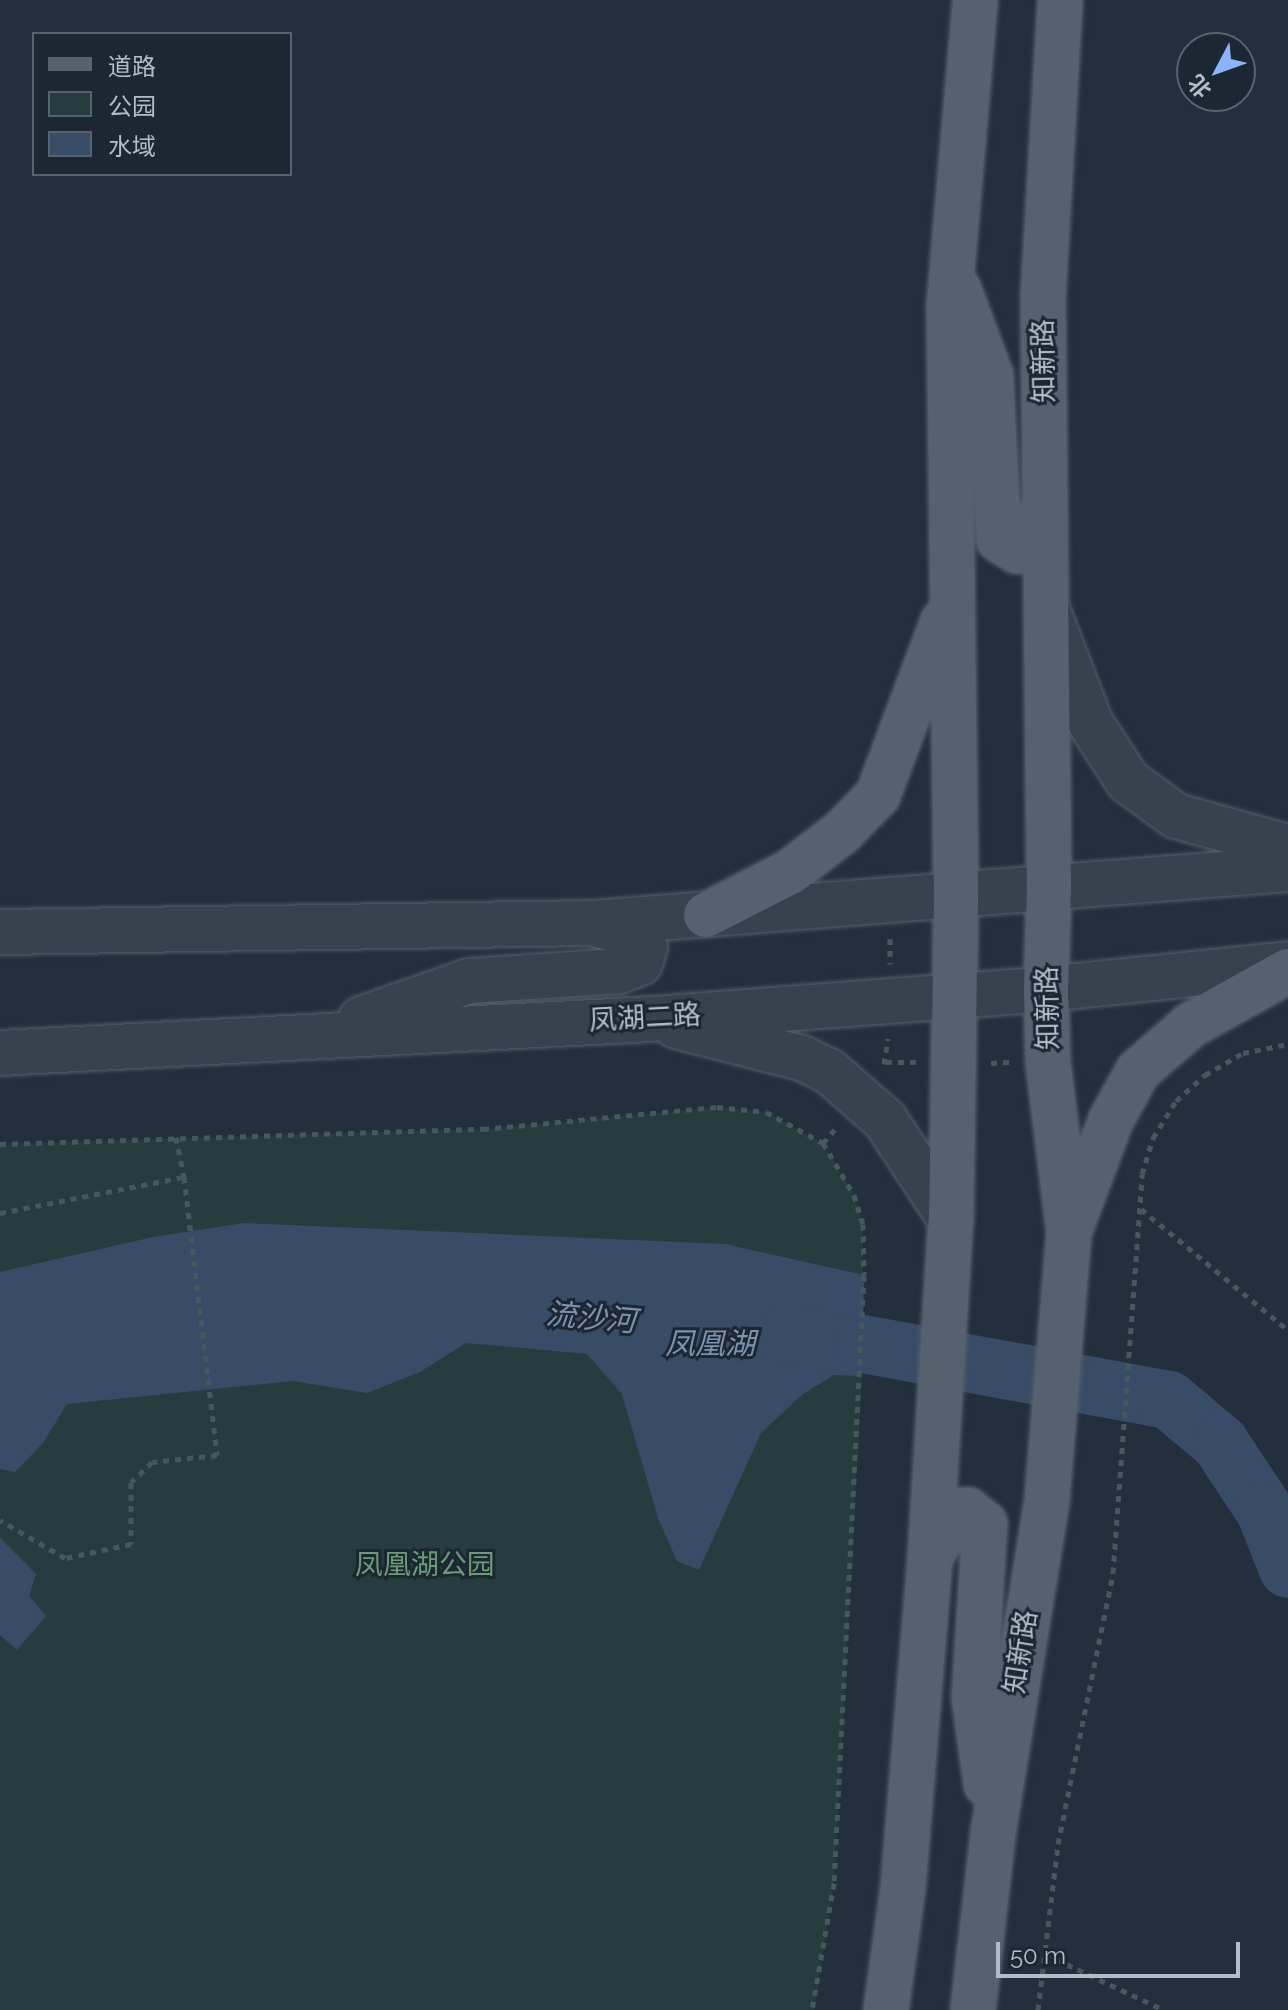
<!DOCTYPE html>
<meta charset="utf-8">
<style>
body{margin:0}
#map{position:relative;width:1288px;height:2010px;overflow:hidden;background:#242f3e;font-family:Raleway,"Noto Sans SC",sans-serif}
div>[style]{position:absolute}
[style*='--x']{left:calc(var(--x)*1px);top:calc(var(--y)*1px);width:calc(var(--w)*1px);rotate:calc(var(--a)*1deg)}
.green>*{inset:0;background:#263c3f}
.water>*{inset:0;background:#394c67}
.river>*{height:58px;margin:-29px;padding:0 29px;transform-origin:29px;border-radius:29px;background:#394c67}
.path>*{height:5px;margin-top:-2.5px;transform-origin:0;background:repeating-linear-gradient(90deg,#44595c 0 6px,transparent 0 12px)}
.roads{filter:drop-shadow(0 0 2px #565f6c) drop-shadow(0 0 2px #565f6c)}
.tertiary>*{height:44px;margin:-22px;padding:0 22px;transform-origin:22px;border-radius:22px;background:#38414e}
.primary>*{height:44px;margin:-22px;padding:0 22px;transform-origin:22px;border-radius:22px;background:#56606e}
span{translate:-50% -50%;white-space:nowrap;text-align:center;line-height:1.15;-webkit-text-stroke:6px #1d2633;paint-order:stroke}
.street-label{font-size:28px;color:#b4bcc9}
.park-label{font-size:28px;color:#6b9a76}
.water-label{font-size:30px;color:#7c92b1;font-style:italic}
.legend{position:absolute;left:32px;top:32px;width:260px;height:144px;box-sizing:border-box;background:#1d2633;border:2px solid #59626f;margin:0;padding:10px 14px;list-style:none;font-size:24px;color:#b4bcc9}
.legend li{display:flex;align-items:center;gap:16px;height:40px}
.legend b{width:40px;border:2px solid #59626f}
.north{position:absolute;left:1176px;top:32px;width:80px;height:80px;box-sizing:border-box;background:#1d2633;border:2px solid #59626f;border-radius:50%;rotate:229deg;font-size:22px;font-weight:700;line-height:32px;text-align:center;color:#b4bcc9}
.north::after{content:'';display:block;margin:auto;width:28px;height:36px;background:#8ab4f8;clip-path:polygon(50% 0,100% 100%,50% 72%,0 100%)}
.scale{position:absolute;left:996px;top:1942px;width:244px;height:36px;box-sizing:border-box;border:4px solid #b4bcc9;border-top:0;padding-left:10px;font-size:24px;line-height:28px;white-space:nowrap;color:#b4bcc9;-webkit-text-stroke:6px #1d2633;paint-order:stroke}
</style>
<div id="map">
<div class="green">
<div style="clip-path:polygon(717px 1107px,766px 1112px,823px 1143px,854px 1195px,863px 1224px,862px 1376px,834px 1883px,814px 2010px,0 2010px,0 1144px,483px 1129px)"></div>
</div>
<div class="water">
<div style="clip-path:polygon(244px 1223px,725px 1244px,864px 1275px,862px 1376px,834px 1375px,803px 1394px,761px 1433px,699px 1570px,677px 1561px,658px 1518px,622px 1394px,587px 1354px,466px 1343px,420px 1372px,367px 1393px,293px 1381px,67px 1404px,43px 1443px,15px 1472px,0 1469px,0 1272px,153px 1237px)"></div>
<div style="clip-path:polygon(0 1538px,36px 1574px,29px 1596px,46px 1616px,17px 1650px,0 1635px)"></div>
</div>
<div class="river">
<div style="--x:784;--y:1337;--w:79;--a:5.1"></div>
<div style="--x:863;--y:1344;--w:311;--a:10.4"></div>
<div style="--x:1169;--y:1400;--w:67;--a:40.1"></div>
<div style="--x:1220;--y:1443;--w:82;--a:56.5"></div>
<div style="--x:1265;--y:1511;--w:62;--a:68.4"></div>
</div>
<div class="path">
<div style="--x:890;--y:938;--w:26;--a:90"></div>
<div style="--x:886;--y:1062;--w:31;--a:0"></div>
<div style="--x:991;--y:1063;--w:22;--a:-3"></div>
<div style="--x:884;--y:1064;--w:26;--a:-81"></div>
<div style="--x:176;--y:1137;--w:41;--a:78.7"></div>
<div style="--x:823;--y:1143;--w:23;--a:-49"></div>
<div style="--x:0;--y:1144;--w:483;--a:-1.8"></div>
<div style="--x:483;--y:1129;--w:235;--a:-5.4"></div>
<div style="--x:717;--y:1107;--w:49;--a:5.8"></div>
<div style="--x:766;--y:1112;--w:65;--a:28.5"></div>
<div style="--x:823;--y:1143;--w:61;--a:59.2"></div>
<div style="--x:854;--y:1195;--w:30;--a:73"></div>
<div style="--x:863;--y:1224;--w:51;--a:88.9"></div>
<div style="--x:864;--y:1275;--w:609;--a:92.82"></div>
<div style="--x:834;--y:1883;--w:129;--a:99.8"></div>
<div style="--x:1141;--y:1209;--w:190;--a:39.5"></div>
<div style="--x:0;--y:1213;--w:187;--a:-11.1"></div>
<div style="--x:184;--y:1177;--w:280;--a:83.2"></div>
<div style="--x:217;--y:1455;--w:65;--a:173.9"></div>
<div style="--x:152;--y:1462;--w:29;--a:136"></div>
<div style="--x:131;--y:1482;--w:62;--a:90"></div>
<div style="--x:131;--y:1544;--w:67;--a:168"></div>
<div style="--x:65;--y:1558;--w:75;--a:-149.7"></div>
<div style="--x:1045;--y:1954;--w:132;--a:25.2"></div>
<div style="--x:1038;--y:2010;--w:167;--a:-83.1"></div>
<div style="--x:1058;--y:1844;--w:277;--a:-78.5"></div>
<div style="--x:1113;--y:1573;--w:400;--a:-85.8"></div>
<div style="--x:1142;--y:1174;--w:38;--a:-73"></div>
<div style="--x:1153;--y:1138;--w:44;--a:-58.1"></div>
<div style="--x:1176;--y:1101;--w:39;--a:-42"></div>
<div style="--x:1205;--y:1075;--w:44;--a:-30.1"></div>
<div style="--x:1243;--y:1053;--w:46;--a:-11.3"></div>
</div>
<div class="roads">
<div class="tertiary">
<div style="--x:1046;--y:607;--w:125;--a:69"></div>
<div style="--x:1091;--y:724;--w:68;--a:57"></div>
<div style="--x:1128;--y:781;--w:59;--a:36.1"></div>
<div style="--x:1176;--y:816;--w:116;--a:15.5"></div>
<div style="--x:0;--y:932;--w:593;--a:-0.87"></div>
<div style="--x:593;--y:923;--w:697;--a:-4.44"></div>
<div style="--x:361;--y:1019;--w:114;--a:-19.4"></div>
<div style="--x:469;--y:981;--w:150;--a:-3.8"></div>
<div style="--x:619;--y:971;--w:22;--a:-21"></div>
<div style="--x:640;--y:963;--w:17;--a:-73"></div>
<div style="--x:645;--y:947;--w:13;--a:-122"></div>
<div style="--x:638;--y:936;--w:45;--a:-164.4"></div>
<div style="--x:676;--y:1026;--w:130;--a:14.3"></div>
<div style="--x:802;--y:1058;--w:30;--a:26"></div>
<div style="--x:829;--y:1071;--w:74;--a:41.2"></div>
<div style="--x:885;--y:1120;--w:120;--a:56.6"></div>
<div style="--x:0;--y:1053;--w:652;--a:-2.99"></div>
<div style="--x:651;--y:1019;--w:396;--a:-4.3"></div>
<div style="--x:1046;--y:989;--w:243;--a:-5.9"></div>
</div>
<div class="primary">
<div style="--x:959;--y:290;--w:92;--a:69.6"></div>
<div style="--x:991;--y:376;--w:164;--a:87.2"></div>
<div style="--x:999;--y:540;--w:21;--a:31"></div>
<div style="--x:1017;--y:551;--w:13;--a:-23"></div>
<div style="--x:1029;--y:546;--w:45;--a:-69.1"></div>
<div style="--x:706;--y:915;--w:94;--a:-27.1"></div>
<div style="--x:790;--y:872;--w:66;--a:-37.6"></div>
<div style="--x:842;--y:832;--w:52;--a:-45.8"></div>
<div style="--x:878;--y:795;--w:186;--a:-69.5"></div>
<div style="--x:1071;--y:1227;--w:114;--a:-69.5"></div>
<div style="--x:1111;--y:1120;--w:56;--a:-61.1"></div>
<div style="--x:1138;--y:1071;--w:70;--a:-41"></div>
<div style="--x:1191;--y:1025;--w:111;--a:-29.1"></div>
<div style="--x:931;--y:1556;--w:52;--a:-60"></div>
<div style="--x:957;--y:1511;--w:11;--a:-5"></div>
<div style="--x:968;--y:1510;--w:22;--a:39"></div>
<div style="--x:985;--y:1524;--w:173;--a:93.6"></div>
<div style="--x:974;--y:1697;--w:88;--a:82.1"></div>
<div style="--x:886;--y:2010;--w:123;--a:-82.1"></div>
<div style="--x:903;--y:1888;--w:330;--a:-85.3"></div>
<div style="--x:930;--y:1559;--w:340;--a:-86.5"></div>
<div style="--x:951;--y:1220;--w:329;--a:-89.1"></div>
<div style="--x:956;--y:891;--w:585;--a:-90.69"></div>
<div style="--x:949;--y:306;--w:307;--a:-85.1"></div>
<div style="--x:973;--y:2010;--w:177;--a:-83.5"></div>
<div style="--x:993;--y:1834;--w:338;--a:-80.8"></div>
<div style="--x:1047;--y:1500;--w:268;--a:-85.3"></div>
<div style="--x:1069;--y:1233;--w:172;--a:-97"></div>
<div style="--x:1048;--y:1062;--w:73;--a:-91.6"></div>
<div style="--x:1046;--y:989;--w:103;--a:-88.3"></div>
<div style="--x:1049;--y:886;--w:588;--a:-90.58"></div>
<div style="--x:1043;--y:298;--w:298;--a:-86.7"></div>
</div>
</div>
<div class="street-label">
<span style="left:1044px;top:361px;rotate:-91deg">知新路</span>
<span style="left:1048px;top:1008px;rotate:-91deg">知新路</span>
<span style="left:645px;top:1018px;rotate:-3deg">凤湖二路</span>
<span style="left:1021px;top:1652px;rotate:-81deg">知新路</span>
</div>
<div class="park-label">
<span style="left:425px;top:1565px">凤凰湖公园</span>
</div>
<div class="water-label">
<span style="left:591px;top:1318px;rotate:5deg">流沙河</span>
<span style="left:710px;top:1344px">凤凰湖</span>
</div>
<ul class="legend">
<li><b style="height:10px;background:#56606e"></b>道路</li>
<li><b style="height:22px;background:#263c3f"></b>公园</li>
<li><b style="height:22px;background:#394c67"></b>水域</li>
</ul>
<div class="north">北</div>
<div class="scale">50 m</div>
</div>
